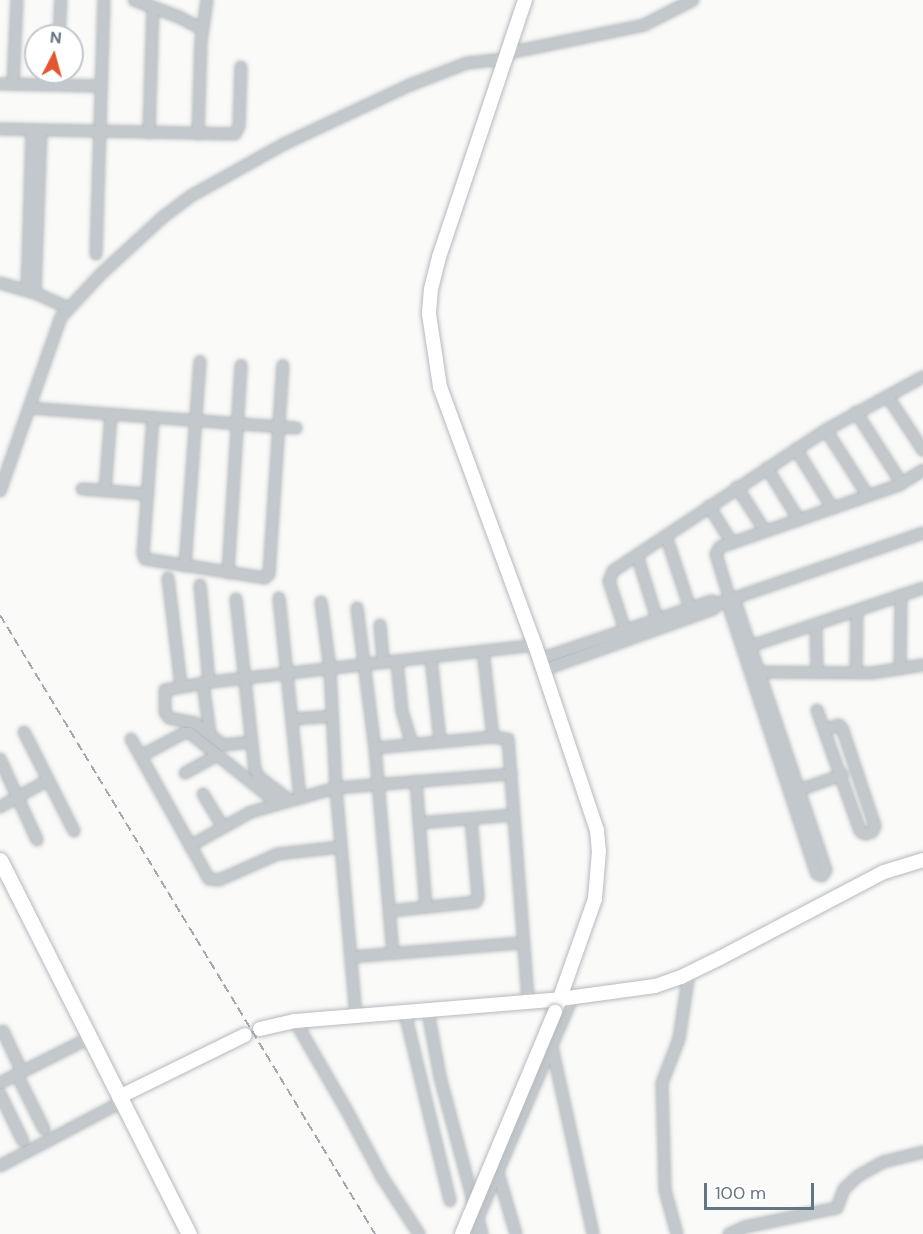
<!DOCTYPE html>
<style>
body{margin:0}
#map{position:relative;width:923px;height:1234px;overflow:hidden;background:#fafaf8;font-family:"DM Sans",sans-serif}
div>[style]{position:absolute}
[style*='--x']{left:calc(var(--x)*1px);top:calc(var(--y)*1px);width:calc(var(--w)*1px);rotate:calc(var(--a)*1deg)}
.roads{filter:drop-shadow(0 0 2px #b5babe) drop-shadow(0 0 2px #b5babe)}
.minor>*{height:10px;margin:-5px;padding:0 5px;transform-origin:5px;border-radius:5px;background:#c3c8cc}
.major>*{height:14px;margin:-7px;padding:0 7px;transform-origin:7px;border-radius:7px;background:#fff}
.highway>*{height:15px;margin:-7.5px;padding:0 7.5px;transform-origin:7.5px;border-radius:7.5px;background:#fff}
.rail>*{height:2px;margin-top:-1px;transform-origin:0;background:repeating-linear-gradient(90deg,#a2aab0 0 9px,transparent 0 13.5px)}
.bridges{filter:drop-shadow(0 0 2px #b5babe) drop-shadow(0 0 2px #b5babe)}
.major-bridge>*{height:14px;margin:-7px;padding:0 7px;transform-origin:7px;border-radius:7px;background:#fff}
span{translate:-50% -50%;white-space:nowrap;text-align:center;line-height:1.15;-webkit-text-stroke:6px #fff;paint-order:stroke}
.north{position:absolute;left:24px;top:24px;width:60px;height:60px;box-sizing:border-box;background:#fff;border:2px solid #c1c8cd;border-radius:50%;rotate:6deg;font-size:16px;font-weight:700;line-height:24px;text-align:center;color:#657683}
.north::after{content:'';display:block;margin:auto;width:21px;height:27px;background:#e4572e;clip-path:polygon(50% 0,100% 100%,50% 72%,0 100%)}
.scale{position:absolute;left:704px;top:1183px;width:110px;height:27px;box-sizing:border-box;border:3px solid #657683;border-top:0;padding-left:8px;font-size:18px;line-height:21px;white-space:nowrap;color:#657683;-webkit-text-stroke:4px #fff;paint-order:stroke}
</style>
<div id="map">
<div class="roads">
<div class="minor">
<div style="--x:134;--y:0;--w:48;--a:20.7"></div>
<div style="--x:179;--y:17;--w:26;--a:28"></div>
<div style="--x:59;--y:36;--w:36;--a:-87"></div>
<div style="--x:508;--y:53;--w:139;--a:-11.6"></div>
<div style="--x:644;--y:25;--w:55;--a:-27"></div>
<div style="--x:0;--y:84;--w:100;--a:1.1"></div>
<div style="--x:13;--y:84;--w:84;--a:-87.3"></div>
<div style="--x:57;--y:85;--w:13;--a:-86"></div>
<div style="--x:0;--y:129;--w:235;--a:1.2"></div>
<div style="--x:235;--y:134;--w:9;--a:-63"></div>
<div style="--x:239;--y:126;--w:59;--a:-88.1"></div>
<div style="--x:149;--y:133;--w:126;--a:-88.2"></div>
<div style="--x:198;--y:134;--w:93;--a:-88.2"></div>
<div style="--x:201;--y:41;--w:41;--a:-81.7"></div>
<div style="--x:96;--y:254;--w:254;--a:-88.2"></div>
<div style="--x:0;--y:283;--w:36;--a:16"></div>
<div style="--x:35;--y:293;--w:36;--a:24"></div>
<div style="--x:27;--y:291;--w:161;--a:-88.2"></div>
<div style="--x:35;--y:293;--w:163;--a:-87.9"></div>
<div style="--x:888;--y:397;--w:64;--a:56.6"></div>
<div style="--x:29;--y:408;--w:268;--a:4.3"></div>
<div style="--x:856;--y:412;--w:85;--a:57.4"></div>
<div style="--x:153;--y:418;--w:135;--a:94.2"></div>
<div style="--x:143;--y:553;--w:6;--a:72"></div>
<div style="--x:145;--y:559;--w:121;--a:9"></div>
<div style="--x:265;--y:578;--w:6;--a:-45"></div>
<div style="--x:269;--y:574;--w:209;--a:-86.2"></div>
<div style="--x:826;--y:430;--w:78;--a:57.5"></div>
<div style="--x:796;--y:449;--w:70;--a:58.3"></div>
<div style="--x:767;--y:468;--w:61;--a:58.4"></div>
<div style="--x:737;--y:487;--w:52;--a:57.5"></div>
<div style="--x:82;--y:489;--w:66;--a:4.3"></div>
<div style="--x:0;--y:491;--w:184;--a:-70.7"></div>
<div style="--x:61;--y:317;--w:59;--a:-47.1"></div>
<div style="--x:101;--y:274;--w:84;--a:-42.6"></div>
<div style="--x:163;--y:217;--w:35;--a:-37"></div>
<div style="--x:191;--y:196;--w:107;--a:-29.2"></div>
<div style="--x:284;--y:144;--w:139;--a:-25.1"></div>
<div style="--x:410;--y:85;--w:61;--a:-21.1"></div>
<div style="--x:467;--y:63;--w:39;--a:-6"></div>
<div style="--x:105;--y:491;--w:76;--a:-85.5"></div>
<div style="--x:709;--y:506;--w:44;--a:58.1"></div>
<div style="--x:666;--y:536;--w:76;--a:71.6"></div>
<div style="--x:637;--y:555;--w:67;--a:72.6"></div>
<div style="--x:185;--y:566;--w:205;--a:-85.8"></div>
<div style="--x:228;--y:573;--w:208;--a:-86.4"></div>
<div style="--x:168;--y:578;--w:109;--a:83.1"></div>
<div style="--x:200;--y:585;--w:97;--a:84.7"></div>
<div style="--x:279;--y:598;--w:200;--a:84"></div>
<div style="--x:236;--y:599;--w:172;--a:83.7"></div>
<div style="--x:255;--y:770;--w:8;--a:60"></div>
<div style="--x:259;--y:777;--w:38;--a:37"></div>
<div style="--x:730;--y:600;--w:48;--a:-106.9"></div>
<div style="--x:716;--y:554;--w:8;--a:-60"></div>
<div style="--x:720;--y:547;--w:189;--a:-19.1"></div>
<div style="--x:899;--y:485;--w:28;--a:-32"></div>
<div style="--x:727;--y:601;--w:287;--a:71.8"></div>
<div style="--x:817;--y:874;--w:5;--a:22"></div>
<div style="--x:822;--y:876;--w:7;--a:-56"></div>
<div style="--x:826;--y:870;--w:287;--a:-108.7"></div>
<div style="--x:321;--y:602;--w:68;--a:82.3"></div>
<div style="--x:330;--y:669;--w:119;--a:87.1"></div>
<div style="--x:336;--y:788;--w:230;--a:85"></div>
<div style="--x:357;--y:608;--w:141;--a:82.7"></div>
<div style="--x:375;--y:748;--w:206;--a:85"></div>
<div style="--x:380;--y:625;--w:38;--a:85"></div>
<div style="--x:816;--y:625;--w:47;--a:88.8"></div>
<div style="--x:625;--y:630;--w:52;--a:-108.1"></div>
<div style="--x:609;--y:581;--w:11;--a:-68"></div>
<div style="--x:613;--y:571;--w:255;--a:-33.5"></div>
<div style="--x:826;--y:430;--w:111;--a:-28.7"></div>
<div style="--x:745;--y:648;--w:188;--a:-18.6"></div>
<div style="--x:483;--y:651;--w:87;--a:83.4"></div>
<div style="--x:431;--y:658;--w:83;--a:83.8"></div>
<div style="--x:540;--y:659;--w:181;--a:-18.7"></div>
<div style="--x:711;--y:601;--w:9;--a:13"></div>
<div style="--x:397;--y:662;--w:49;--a:84.2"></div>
<div style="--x:402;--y:711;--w:34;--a:73"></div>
<div style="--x:900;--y:669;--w:74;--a:-89.2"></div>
<div style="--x:543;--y:670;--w:181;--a:-19.7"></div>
<div style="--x:713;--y:609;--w:9;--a:-41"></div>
<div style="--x:720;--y:603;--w:215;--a:-19"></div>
<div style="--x:753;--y:672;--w:119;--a:0.5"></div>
<div style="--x:872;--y:673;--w:52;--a:-8.9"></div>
<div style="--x:856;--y:673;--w:62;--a:-89.1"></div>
<div style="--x:203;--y:683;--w:51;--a:82.2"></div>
<div style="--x:817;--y:710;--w:128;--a:70.4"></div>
<div style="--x:860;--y:831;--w:6;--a:31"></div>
<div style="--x:865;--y:834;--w:7;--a:-16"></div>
<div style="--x:872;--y:832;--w:7;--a:-63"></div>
<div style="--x:875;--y:826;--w:103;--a:-108.6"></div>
<div style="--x:842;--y:728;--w:4;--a:-135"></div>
<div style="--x:839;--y:725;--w:15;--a:164"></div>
<div style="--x:293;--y:719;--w:39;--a:-4"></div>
<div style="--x:24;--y:732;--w:111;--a:63.2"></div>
<div style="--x:131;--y:739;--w:160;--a:60.9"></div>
<div style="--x:209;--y:879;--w:10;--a:6"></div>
<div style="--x:219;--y:880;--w:64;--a:-23.8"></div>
<div style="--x:278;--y:854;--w:63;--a:-6.3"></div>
<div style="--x:251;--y:742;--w:28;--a:174"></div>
<div style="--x:223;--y:745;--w:36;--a:-142"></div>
<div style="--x:195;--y:723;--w:26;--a:-169"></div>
<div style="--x:169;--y:718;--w:7;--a:-124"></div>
<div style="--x:165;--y:712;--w:22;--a:-90"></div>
<div style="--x:165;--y:690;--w:39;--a:-10"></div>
<div style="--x:203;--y:683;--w:334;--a:-6.5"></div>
<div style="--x:375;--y:748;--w:119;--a:-5.3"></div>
<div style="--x:493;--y:737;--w:15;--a:8"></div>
<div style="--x:508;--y:739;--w:263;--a:85.6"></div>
<div style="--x:141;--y:756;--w:49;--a:-28.1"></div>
<div style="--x:184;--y:733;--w:6;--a:0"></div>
<div style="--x:190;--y:733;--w:112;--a:38.8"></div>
<div style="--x:0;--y:759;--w:89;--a:65.4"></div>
<div style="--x:185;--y:773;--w:35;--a:-29"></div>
<div style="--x:416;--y:781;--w:127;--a:85.5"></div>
<div style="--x:799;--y:790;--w:46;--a:-19.2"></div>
<div style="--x:203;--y:794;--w:39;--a:59"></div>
<div style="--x:0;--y:807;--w:55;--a:-29.4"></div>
<div style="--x:419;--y:823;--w:94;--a:-4.9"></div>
<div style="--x:190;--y:846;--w:70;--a:-29.1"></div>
<div style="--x:251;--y:812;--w:88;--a:-15.8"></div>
<div style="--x:336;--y:788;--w:176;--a:-4.6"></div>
<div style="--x:390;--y:911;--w:86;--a:-6"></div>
<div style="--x:476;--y:902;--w:5;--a:-68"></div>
<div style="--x:478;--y:897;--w:78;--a:-95.1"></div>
<div style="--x:351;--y:957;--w:173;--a:-4.7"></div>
<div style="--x:428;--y:1012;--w:66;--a:79.5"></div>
<div style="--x:440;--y:1077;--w:163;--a:75"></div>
<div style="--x:405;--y:1013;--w:193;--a:76.5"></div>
<div style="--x:295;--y:1021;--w:104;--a:60"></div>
<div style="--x:347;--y:1111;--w:75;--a:62.1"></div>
<div style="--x:382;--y:1177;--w:68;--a:57"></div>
<div style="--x:3;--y:1031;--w:45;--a:65.1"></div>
<div style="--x:552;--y:1047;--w:191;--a:77.6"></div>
<div style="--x:17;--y:1075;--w:60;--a:63.4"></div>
<div style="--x:0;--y:1083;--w:91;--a:-26.8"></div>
<div style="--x:0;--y:1094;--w:52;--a:63.9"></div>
<div style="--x:0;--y:1166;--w:129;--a:-27.8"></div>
<div style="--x:498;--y:1173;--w:64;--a:73.6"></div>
<div style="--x:471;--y:1234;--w:257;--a:-66.8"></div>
<div style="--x:677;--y:1234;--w:46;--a:-105.3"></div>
<div style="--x:665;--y:1190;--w:107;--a:-91.6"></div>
<div style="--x:662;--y:1083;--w:47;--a:-68.9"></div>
<div style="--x:679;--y:1039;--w:67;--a:-81.4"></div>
<div style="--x:729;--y:1234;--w:17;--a:-24"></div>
<div style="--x:745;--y:1227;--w:94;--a:-11.7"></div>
<div style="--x:837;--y:1208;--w:20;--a:-70"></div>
<div style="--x:844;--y:1189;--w:19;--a:-43"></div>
<div style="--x:858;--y:1176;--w:29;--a:-29"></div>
<div style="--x:883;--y:1162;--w:41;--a:-14"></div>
</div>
<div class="major">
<div style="--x:525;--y:0;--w:271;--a:108.5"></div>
<div style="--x:439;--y:257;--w:33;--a:104"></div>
<div style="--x:431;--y:289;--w:25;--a:95"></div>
<div style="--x:429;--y:314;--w:74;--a:81.4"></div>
<div style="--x:440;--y:387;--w:275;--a:69.8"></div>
<div style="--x:535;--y:645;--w:195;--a:71.5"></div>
<div style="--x:597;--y:830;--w:21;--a:85"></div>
<div style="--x:599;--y:851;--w:48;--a:94.8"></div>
<div style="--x:595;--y:899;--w:120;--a:109.5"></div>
<div style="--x:260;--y:1029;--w:36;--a:-13"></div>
<div style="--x:295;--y:1021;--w:266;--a:-4.7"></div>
<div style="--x:560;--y:999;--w:96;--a:-7.8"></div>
<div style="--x:655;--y:986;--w:28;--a:-19"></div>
<div style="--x:681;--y:977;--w:43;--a:-26"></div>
<div style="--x:720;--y:958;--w:185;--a:-27.7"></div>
<div style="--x:884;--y:872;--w:41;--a:-17.1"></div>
<div style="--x:119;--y:1097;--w:140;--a:-26.2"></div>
</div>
<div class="highway">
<div style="--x:0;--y:860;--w:419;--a:63.2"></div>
</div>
</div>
<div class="rail">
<div style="--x:0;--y:615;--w:724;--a:58.79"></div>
</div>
<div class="bridges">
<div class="major-bridge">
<div style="--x:462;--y:1234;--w:241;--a:-67.3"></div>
</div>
</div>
<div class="north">N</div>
<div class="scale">100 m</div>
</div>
